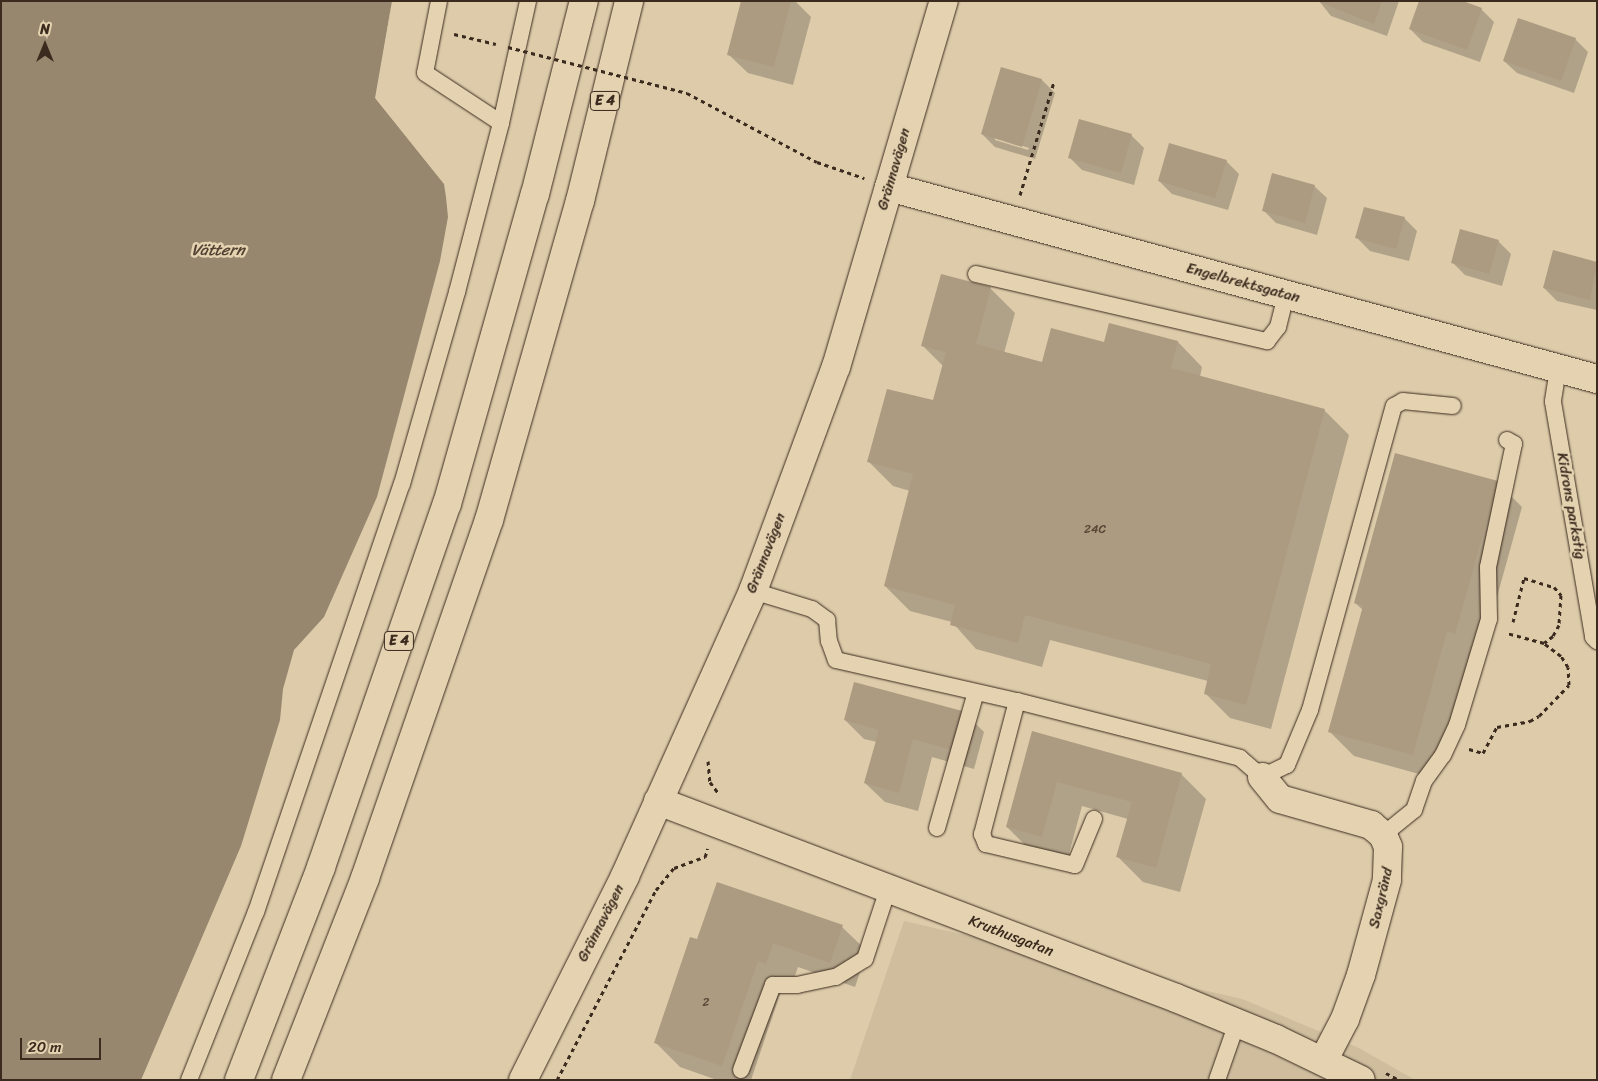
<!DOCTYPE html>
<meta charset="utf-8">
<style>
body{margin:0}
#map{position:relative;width:1598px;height:1081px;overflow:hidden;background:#ddcbaa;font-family:Sriracha,sans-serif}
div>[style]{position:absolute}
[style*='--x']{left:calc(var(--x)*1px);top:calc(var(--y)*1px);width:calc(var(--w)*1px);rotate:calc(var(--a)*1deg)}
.built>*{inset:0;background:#cfbd9e}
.water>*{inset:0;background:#98876f}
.pier>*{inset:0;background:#ddcbaa}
.shadow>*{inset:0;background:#0003}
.building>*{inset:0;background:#ad9b81}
.path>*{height:3px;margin-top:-1.5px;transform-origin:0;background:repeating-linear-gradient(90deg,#3b2a1e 0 4px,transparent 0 8px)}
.roads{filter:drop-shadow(0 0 1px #3b2a1e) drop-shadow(0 0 1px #3b2a1e)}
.lane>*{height:16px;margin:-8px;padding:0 8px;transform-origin:8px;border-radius:8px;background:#e4d2b0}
.street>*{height:28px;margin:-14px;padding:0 14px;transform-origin:14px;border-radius:14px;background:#e4d2b0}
.secondary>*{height:28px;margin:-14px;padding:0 14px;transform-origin:14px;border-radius:14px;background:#e4d2b0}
.highway>*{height:28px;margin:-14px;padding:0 14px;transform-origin:14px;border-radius:14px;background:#e4d2b0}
.path-bridge>*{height:3px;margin-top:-1.5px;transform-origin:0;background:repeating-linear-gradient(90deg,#3b2a1e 0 4px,transparent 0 8px)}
span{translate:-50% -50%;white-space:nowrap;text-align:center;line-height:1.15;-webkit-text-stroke:5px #e4d2b0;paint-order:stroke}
.number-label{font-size:12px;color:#584637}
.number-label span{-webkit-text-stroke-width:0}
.shield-label span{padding:1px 4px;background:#e4d2b0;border:1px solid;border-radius:4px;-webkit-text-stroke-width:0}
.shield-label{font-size:14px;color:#3b2a1e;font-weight:700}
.street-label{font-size:15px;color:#3b2a1e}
.water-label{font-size:16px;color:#524132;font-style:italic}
.frame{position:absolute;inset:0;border:2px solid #3b2a1e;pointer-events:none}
.north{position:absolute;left:20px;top:20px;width:50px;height:50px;-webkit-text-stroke:4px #e4d2b0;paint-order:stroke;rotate:0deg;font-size:14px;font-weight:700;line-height:20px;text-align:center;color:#3b2a1e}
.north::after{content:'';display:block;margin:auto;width:18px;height:22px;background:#3b2a1e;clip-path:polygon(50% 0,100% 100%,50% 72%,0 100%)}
.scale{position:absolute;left:20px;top:1038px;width:81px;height:22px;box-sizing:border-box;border:2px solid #3b2a1e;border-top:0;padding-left:6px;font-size:15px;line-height:18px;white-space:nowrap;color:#3b2a1e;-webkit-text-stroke:4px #e4d2b0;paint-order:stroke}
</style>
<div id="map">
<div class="built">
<div style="clip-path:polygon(904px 921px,1242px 999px,1359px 1048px,1415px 1080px,850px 1080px)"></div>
</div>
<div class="water">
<div style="clip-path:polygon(1px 1px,392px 1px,376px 98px,444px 184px,446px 197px,448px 217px,440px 261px,377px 497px,324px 617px,294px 650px,283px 689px,280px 720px,241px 846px,141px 1080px,1px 1080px)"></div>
</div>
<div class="pier">
<div style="clip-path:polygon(392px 1px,378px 97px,444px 184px,375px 98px)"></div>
</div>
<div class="shadow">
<div style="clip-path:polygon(743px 1px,795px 1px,811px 17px,793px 85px,748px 73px,728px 54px)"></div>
<div style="clip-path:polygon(1319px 1px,1399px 1px,1387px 36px,1331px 16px)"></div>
<div style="clip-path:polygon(1481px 9px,1494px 22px,1480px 62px,1423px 42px,1410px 29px)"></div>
<div style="clip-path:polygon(1575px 39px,1588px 52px,1574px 93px,1517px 73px,1504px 61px)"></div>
<div style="clip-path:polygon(evenodd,1001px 68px,1042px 80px,1055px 93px,1035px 159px,995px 147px,982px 134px,1001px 68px,995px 137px,1029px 148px,1028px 150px,995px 140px,995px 137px)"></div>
<div style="clip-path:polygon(1131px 135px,1144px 148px,1134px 185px,1082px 170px,1069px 157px)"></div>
<div style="clip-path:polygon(1226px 161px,1239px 174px,1228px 210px,1172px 194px,1159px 181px)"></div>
<div style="clip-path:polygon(1314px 186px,1327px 198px,1317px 235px,1276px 223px,1263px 210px)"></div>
<div style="clip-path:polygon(1404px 218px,1417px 231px,1409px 261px,1370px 251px,1357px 238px)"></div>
<div style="clip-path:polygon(1498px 241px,1511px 254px,1502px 286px,1465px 275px,1452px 262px)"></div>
<div style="clip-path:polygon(1597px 263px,1597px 310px,1557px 301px,1544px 288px)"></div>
<div style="clip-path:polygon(990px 288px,1015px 313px,1004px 353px,1043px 363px,1105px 344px,1178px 342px,1202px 367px,1200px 377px,1324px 410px,1349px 435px,1271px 729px,1230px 718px,1205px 693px,1208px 681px,1050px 640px,1042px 667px,976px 649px,952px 622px,910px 611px,885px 586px,910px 491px,893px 486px,869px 462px,934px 402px,943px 366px,923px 346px)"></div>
<div style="clip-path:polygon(1497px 482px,1522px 507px,1480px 658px,1471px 655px,1437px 779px,1354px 756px,1329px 731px,1363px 610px,1355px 603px)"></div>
<div style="clip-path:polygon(965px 713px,984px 732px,974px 769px,932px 757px,918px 811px,885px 802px,865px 783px,877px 742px,864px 739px,845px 720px)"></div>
<div style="clip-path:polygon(1033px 733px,1181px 774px,1206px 799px,1180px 892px,1143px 882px,1118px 857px,1128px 819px,1082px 806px,1067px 861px,1032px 852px,1007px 827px)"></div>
<div style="clip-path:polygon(842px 927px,867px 951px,855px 987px,798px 967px,791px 988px,783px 985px,751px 1080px,717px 1080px,680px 1067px,655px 1042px,698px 941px)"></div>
</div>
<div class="building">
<div style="clip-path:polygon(741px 1px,791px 1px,774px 67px,727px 55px)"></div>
<div style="clip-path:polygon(1317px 1px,1382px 1px,1374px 24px)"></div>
<div style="clip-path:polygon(1419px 1px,1463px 1px,1482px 8px,1467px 50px,1409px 29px)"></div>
<div style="clip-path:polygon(1518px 18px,1576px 38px,1561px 81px,1503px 61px)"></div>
<div style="clip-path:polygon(1001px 67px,1042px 79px,1022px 147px,981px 134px)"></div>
<div style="clip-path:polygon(1079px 119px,1132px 134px,1121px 173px,1068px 158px)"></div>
<div style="clip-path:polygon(1169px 143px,1227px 160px,1215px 198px,1158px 181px)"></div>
<div style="clip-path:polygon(1272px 173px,1315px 185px,1305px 223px,1262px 211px)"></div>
<div style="clip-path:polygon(1364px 207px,1405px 217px,1396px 249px,1355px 238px)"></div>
<div style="clip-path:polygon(1460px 229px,1499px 240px,1489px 274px,1451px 263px)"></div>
<div style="clip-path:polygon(1553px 250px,1597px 262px,1590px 300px,1543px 288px)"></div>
<div style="clip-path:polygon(941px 274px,991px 287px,976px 344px,1042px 362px,1051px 328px,1104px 342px,1109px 323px,1178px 341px,1171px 368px,1325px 409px,1246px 705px,1204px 694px,1211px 664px,1025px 615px,1018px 643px,950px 625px,955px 605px,884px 586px,913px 474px,867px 462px,887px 389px,933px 400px,946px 352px,921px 346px)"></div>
<div style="clip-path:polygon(1395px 453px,1498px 481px,1455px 634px,1447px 631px,1413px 755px,1328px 732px,1363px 606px,1354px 603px)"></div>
<div style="clip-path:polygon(854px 682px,966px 712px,955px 751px,913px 739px,899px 793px,864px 783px,879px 730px,844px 720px)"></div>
<div style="clip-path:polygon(1032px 731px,1182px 773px,1156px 868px,1116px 857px,1132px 802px,1057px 782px,1042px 837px,1006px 827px)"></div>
<div style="clip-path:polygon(717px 882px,843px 925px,830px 963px,773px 943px,766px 964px,758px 961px,722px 1066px,654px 1043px,690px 937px,697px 939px)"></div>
</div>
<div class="path">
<div style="--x:454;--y:34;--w:43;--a:13.4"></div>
<div style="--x:687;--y:93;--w:147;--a:28"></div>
<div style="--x:817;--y:162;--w:50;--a:18.8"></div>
<div style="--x:1020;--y:195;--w:118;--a:-73.3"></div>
<div style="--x:1513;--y:622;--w:45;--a:-76"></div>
<div style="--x:1524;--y:578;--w:31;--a:17"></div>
<div style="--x:1554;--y:587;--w:11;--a:49"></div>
<div style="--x:1561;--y:595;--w:30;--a:94"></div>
<div style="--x:1559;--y:625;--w:13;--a:119"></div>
<div style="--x:1553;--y:636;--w:11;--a:142"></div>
<div style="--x:1469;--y:749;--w:15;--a:16"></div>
<div style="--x:1483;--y:753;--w:30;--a:-62"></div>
<div style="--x:1497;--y:727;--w:34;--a:-10"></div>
<div style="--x:1530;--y:721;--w:10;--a:-29"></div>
<div style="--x:1539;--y:716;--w:43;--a:-45.9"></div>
<div style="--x:1569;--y:685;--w:18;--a:-93"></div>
<div style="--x:1568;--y:667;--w:13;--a:-122"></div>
<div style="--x:1561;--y:656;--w:21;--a:-143"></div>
<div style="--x:1544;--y:643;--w:38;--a:-165"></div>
<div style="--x:708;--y:761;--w:21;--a:85"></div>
<div style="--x:710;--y:782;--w:15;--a:53"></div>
<div style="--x:1386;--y:1073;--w:15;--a:28"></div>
<div style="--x:557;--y:1080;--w:214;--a:-62.5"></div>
<div style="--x:656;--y:890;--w:28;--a:-51"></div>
<div style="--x:674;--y:868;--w:33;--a:-20"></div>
<div style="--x:705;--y:857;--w:9;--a:-72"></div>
</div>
<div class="roads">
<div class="lane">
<div style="--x:439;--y:1;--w:73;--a:101"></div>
<div style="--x:425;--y:73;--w:91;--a:33.3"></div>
<div style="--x:976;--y:274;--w:299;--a:13"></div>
<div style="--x:1267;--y:341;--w:18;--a:-52"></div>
<div style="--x:1278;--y:327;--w:33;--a:-76"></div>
<div style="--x:1558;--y:369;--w:33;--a:99"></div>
<div style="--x:1553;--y:402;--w:238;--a:80.3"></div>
<div style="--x:1593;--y:637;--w:6;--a:45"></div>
<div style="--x:753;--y:591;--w:62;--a:17"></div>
<div style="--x:812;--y:609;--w:19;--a:36"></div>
<div style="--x:827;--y:620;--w:21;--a:85"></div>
<div style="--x:829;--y:641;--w:20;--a:70"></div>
<div style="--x:836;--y:660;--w:186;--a:12.8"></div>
<div style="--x:1017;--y:701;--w:230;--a:14.3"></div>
<div style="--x:1240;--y:758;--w:29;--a:41"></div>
<div style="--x:1262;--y:777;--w:28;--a:-26"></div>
<div style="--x:1287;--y:765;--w:60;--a:-67.3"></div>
<div style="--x:1310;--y:710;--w:315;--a:-74.6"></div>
<div style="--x:1394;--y:406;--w:10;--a:-29"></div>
<div style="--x:1403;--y:401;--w:50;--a:5.7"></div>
<div style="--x:1017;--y:701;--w:138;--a:104.7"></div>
<div style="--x:982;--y:834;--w:11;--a:68"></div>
<div style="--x:986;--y:844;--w:91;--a:13.3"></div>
<div style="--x:1075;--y:865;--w:50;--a:-67.6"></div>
<div style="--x:937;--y:828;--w:141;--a:-74"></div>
<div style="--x:1383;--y:835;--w:40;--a:-39"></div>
<div style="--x:1414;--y:810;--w:31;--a:-71"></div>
<div style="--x:1424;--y:781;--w:32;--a:-54"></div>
<div style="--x:1443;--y:755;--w:33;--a:-65"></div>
<div style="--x:1457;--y:725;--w:111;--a:-73.2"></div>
<div style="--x:1489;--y:619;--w:52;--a:-91.1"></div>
<div style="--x:1488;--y:567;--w:126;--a:-78.1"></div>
<div style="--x:1514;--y:444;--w:8;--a:-150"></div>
<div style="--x:741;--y:1070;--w:91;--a:-69.4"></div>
<div style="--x:773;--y:985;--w:24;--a:0"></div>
<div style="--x:797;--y:985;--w:40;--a:-12"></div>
<div style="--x:836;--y:977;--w:34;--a:-32"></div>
<div style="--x:865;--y:959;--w:74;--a:-71.8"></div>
<div style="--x:189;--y:1080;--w:181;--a:-68.3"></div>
<div style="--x:256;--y:912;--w:452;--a:-71.2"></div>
<div style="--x:402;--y:484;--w:200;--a:-74"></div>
<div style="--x:457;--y:292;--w:175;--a:-75.4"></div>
<div style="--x:501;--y:123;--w:125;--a:-77.5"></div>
<div style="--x:1217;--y:1080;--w:60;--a:-70.7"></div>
</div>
<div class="street">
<div style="--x:889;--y:187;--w:734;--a:15.17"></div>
<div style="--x:1262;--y:777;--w:28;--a:51"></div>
<div style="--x:1280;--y:799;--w:95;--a:15.9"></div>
<div style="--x:1371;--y:825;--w:16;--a:40"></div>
<div style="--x:1383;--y:835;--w:13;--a:67"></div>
<div style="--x:1388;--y:847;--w:33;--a:92"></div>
<div style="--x:1387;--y:880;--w:98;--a:105.3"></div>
<div style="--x:1361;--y:975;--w:47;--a:110"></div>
<div style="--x:1345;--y:1019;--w:47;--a:117.6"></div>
</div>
<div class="secondary">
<div style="--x:658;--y:801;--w:554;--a:20.82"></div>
<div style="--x:1176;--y:998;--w:108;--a:22.3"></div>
<div style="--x:1276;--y:1039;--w:94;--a:25.8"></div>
<div style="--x:523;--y:1080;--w:228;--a:-63.4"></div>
<div style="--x:625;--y:876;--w:312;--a:-65.8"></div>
<div style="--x:753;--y:591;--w:239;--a:-69.7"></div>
<div style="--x:836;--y:367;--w:382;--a:-73.6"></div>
</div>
<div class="highway">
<div style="--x:239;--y:1080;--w:228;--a:-68.9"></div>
<div style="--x:321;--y:867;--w:384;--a:-70.9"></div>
<div style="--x:447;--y:504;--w:322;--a:-74.2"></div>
<div style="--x:535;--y:194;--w:199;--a:-75.8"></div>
<div style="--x:286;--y:1080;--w:217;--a:-68.6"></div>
<div style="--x:365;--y:878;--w:379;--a:-70.9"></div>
<div style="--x:489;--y:520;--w:332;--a:-74.1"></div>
<div style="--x:580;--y:201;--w:206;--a:-76.2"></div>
</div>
</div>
<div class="path-bridge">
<div style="--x:508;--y:47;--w:185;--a:14.4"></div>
</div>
<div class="number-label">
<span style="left:1095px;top:530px">24C</span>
<span style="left:706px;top:1003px">2</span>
</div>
<div class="shield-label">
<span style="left:605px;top:101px">E 4</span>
<span style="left:399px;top:641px">E 4</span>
</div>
<div class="street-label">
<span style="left:894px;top:169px;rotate:-74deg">Grännavägen</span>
<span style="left:1243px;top:283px;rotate:15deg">Engelbrektsgatan</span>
<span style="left:1571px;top:506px;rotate:80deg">Kidrons parkstig</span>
<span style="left:766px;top:553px;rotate:-69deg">Grännavägen</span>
<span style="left:1381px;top:898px;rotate:-77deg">Saxgränd</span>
<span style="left:601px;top:923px;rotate:-63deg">Grännavägen</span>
<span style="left:1011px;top:936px;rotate:21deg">Kruthusgatan</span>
</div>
<div class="water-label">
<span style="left:218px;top:250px">Vättern</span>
</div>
<div class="frame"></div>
<div class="north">N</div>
<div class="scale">20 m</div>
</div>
